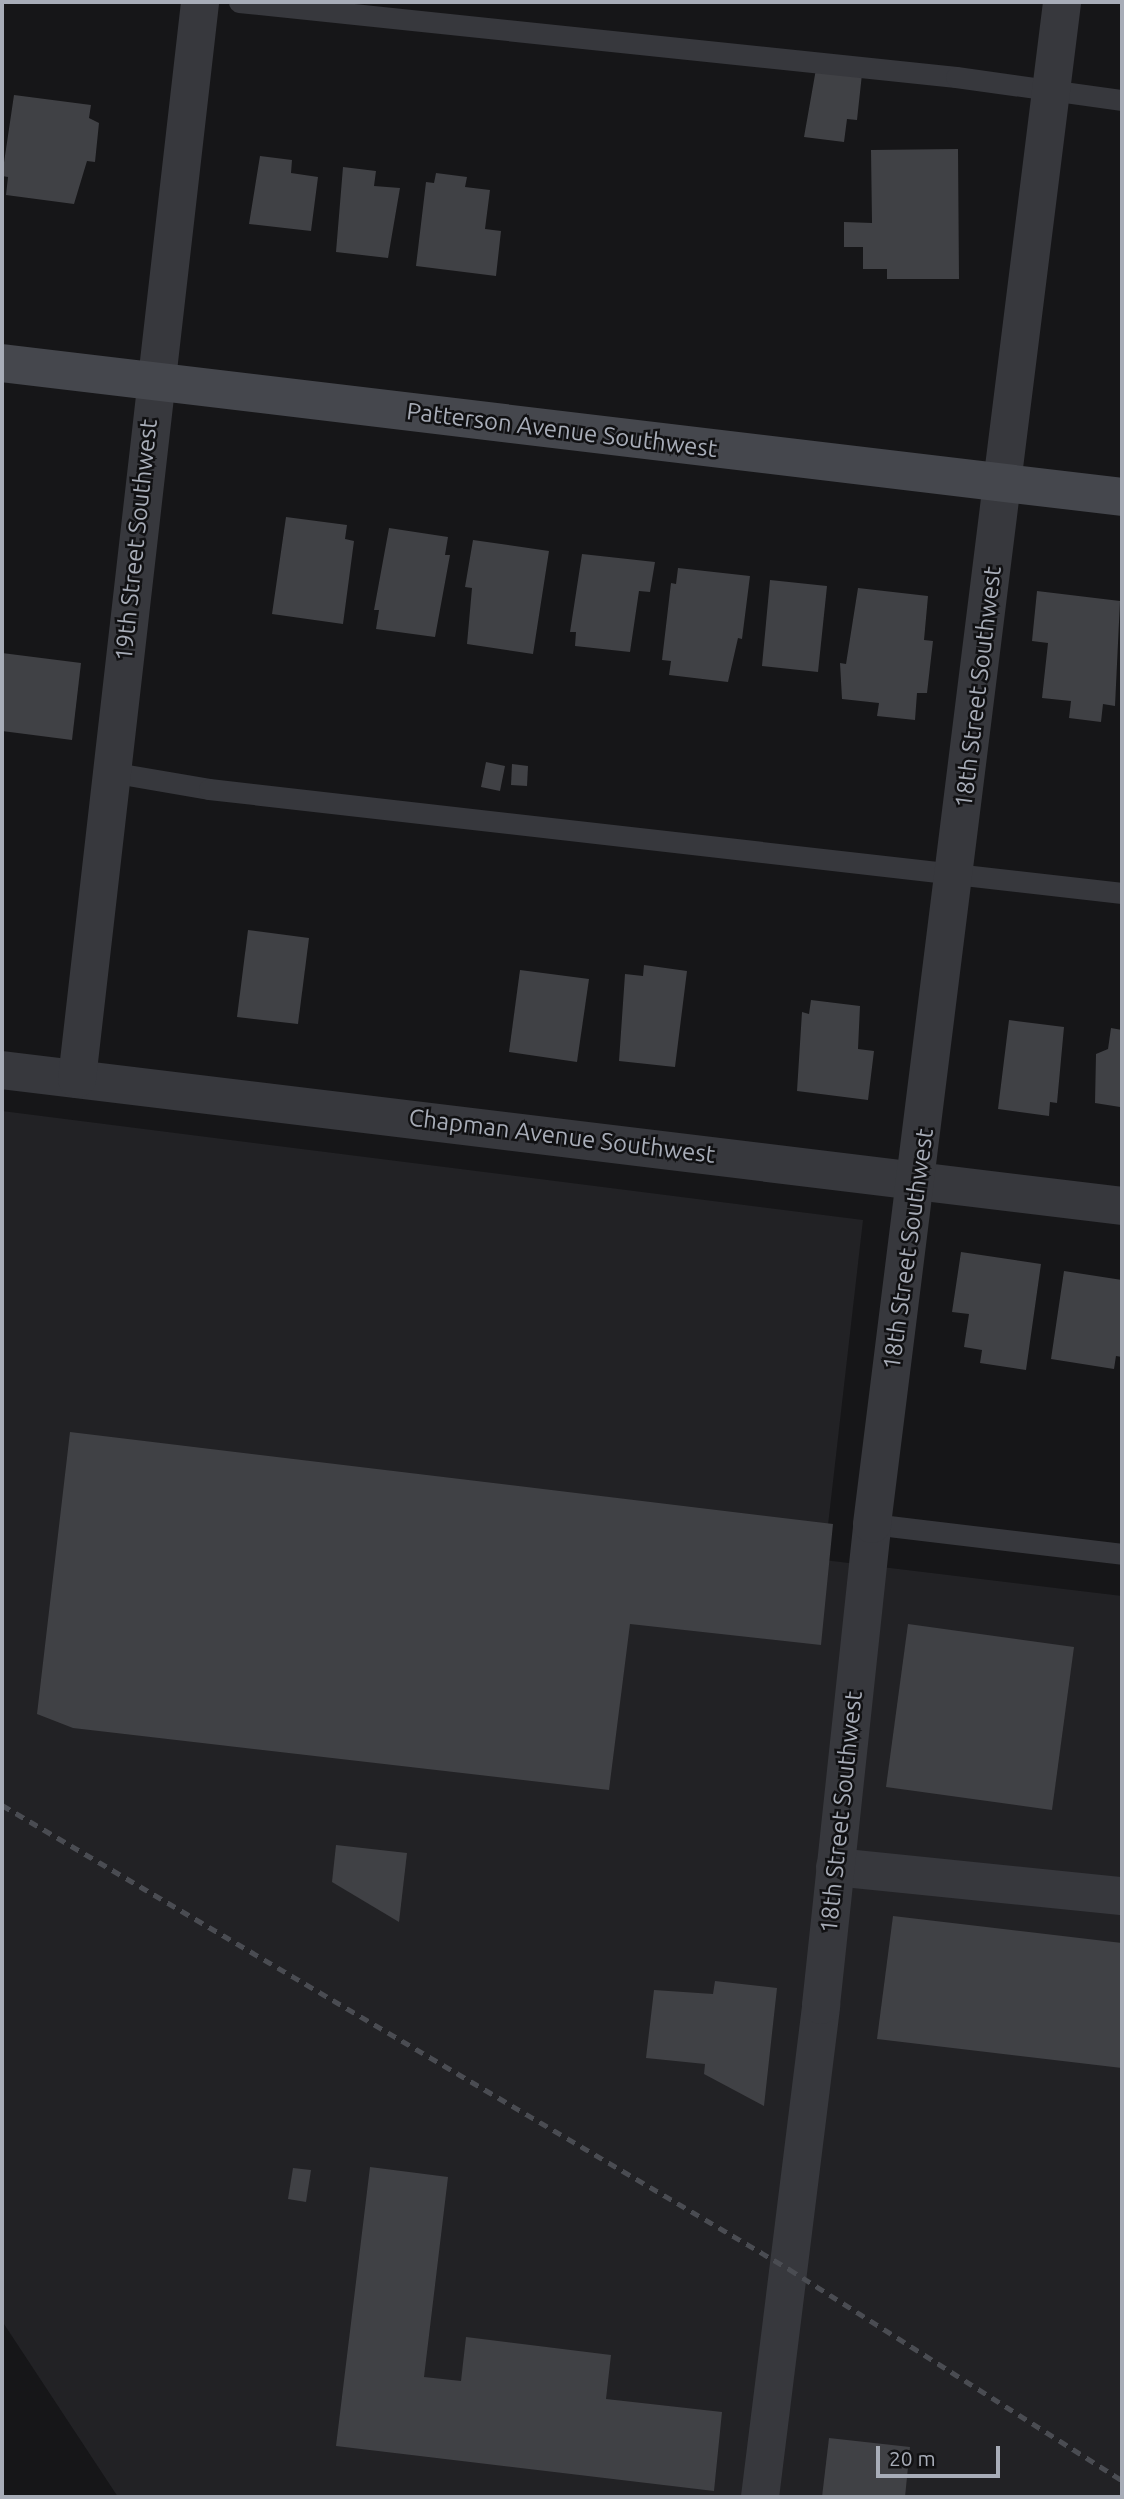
<!DOCTYPE html>
<style>
body{margin:0}
#map{position:relative;width:1124px;height:2499px;overflow:hidden;background:#161618;font-family:Ubuntu,sans-serif}
div>[style]{position:absolute}
[style*='--x']{left:calc(var(--x)*1px);top:calc(var(--y)*1px);width:calc(var(--w)*1px);rotate:calc(var(--a)*1deg)}
.built>*{inset:0;background:#222225}
.building>*{inset:0;background:#404145}
.lane>*{height:21px;margin:-10.5px;padding:0 10.5px;transform-origin:10.5px;border-radius:10.5px;background:#37383d}
.street>*{height:38px;margin:-19px;padding:0 19px;transform-origin:19px;border-radius:19px;background:#37383d}
.secondary>*{height:38px;margin:-19px;padding:0 19px;transform-origin:19px;border-radius:19px;background:#45474d}
.rail>*{height:5px;margin-top:-2.5px;transform-origin:0;background:repeating-linear-gradient(90deg,#4a4c52 0 9px,transparent 0 16px)}
span{translate:-50% -50%;white-space:nowrap;text-align:center;line-height:1.15;-webkit-text-stroke:5px #111113;paint-order:stroke}
.street-label{font-size:24px;color:#a8adb8}
.frame{position:absolute;inset:0;border:4px solid #a8adb8;pointer-events:none}
.scale{position:absolute;left:876px;top:2446px;width:124px;height:32px;box-sizing:border-box;border:4px solid #a8adb8;border-top:0;padding-left:9px;font-size:21px;line-height:24px;white-space:nowrap;color:#a8adb8;-webkit-text-stroke:5px #111113;paint-order:stroke}
</style>
<div id="map">
<div class="built">
<div style="clip-path:polygon(2px 1111px,863px 1220px,824px 1560px,1122px 1596px,1122px 2497px,118px 2497px,2px 2321px)"></div>
</div>
<div class="building">
<div style="clip-path:polygon(816px 69px,862px 74px,857px 120px,847px 119px,844px 142px,804px 137px)"></div>
<div style="clip-path:polygon(14px 95px,91px 105px,89px 118px,99px 123px,95px 162px,87px 161px,74px 204px,6px 195px,8px 177px,2px 176px)"></div>
<div style="clip-path:polygon(958px 149px,959px 279px,887px 279px,887px 269px,863px 269px,863px 247px,844px 247px,844px 222px,872px 223px,871px 150px)"></div>
<div style="clip-path:polygon(260px 156px,292px 160px,291px 173px,318px 177px,311px 231px,249px 224px)"></div>
<div style="clip-path:polygon(343px 167px,376px 171px,374px 186px,400px 188px,388px 258px,336px 252px)"></div>
<div style="clip-path:polygon(436px 173px,467px 177px,465px 187px,490px 190px,485px 229px,501px 231px,496px 276px,416px 266px,426px 182px,434px 183px)"></div>
<div style="clip-path:polygon(286px 517px,347px 525px,345px 539px,354px 541px,343px 624px,272px 614px)"></div>
<div style="clip-path:polygon(389px 528px,448px 537px,445px 555px,450px 555px,435px 637px,376px 629px,379px 610px,374px 610px)"></div>
<div style="clip-path:polygon(473px 540px,549px 551px,533px 654px,467px 644px,472px 588px,465px 587px)"></div>
<div style="clip-path:polygon(582px 554px,655px 562px,650px 592px,639px 591px,630px 652px,575px 646px,576px 632px,570px 632px)"></div>
<div style="clip-path:polygon(678px 568px,750px 576px,742px 639px,738px 638px,728px 682px,669px 675px,671px 661px,662px 660px,671px 583px,676px 584px)"></div>
<div style="clip-path:polygon(770px 580px,827px 586px,818px 672px,762px 666px)"></div>
<div style="clip-path:polygon(858px 588px,928px 596px,924px 640px,933px 641px,927px 693px,917px 693px,915px 720px,877px 716px,879px 703px,842px 699px,840px 663px,846px 664px)"></div>
<div style="clip-path:polygon(1037px 591px,1120px 601px,1115px 706px,1103px 704px,1101px 722px,1069px 718px,1071px 701px,1042px 698px,1048px 643px,1032px 641px)"></div>
<div style="clip-path:polygon(2px 653px,81px 663px,72px 740px,2px 731px)"></div>
<div style="clip-path:polygon(486px 762px,505px 766px,500px 791px,481px 787px)"></div>
<div style="clip-path:polygon(512px 764px,528px 766px,527px 786px,511px 785px)"></div>
<div style="clip-path:polygon(248px 930px,309px 938px,298px 1024px,237px 1017px)"></div>
<div style="clip-path:polygon(644px 965px,687px 971px,675px 1067px,619px 1061px,625px 974px,643px 976px)"></div>
<div style="clip-path:polygon(520px 970px,589px 979px,577px 1062px,509px 1052px)"></div>
<div style="clip-path:polygon(811px 1000px,860px 1006px,858px 1049px,874px 1051px,868px 1100px,797px 1091px,802px 1012px,809px 1014px)"></div>
<div style="clip-path:polygon(1009px 1020px,1064px 1027px,1057px 1103px,1050px 1102px,1049px 1116px,998px 1109px)"></div>
<div style="clip-path:polygon(1111px 1028px,1122px 1030px,1122px 1114px,1120px 1107px,1095px 1103px,1096px 1054px,1108px 1049px)"></div>
<div style="clip-path:polygon(961px 1252px,1041px 1264px,1026px 1370px,980px 1363px,982px 1350px,964px 1347px,969px 1314px,952px 1312px)"></div>
<div style="clip-path:polygon(1064px 1271px,1122px 1280px,1122px 1357px,1116px 1356px,1114px 1369px,1051px 1359px)"></div>
<div style="clip-path:polygon(70px 1432px,833px 1524px,821px 1645px,630px 1624px,609px 1790px,73px 1728px,37px 1714px)"></div>
<div style="clip-path:polygon(908px 1624px,1074px 1647px,1052px 1810px,886px 1787px)"></div>
<div style="clip-path:polygon(336px 1845px,407px 1853px,399px 1922px,332px 1882px)"></div>
<div style="clip-path:polygon(893px 1916px,1122px 1943px,1122px 2068px,877px 2039px)"></div>
<div style="clip-path:polygon(715px 1981px,777px 1988px,764px 2106px,704px 2074px,705px 2064px,646px 2058px,654px 1990px,713px 1994px)"></div>
<div style="clip-path:polygon(370px 2167px,448px 2177px,424px 2377px,461px 2381px,466px 2337px,611px 2355px,606px 2399px,722px 2412px,714px 2491px,336px 2446px)"></div>
<div style="clip-path:polygon(293px 2168px,311px 2170px,306px 2202px,288px 2199px)"></div>
<div style="clip-path:polygon(829px 2438px,910px 2447px,905px 2497px,822px 2497px)"></div>
</div>
<div class="lane">
<div style="--x:239;--y:2;--w:721;--a:5.97"></div>
<div style="--x:956;--y:77;--w:168;--a:7.9"></div>
<div style="--x:110;--y:772;--w:100;--a:9.7"></div>
<div style="--x:209;--y:789;--w:919;--a:6.5"></div>
<div style="--x:872;--y:1524;--w:252;--a:6.8"></div>
</div>
<div class="street">
<div style="--x:2;--y:1070;--w:1128;--a:6.92"></div>
<div style="--x:77;--y:1079;--w:1084;--a:-83.48"></div>
<div style="--x:835;--y:1867;--w:288;--a:5.8"></div>
<div style="--x:760;--y:2497;--w:496;--a:-82.9"></div>
<div style="--x:821;--y:2005;--w:484;--a:-83.9"></div>
<div style="--x:872;--y:1524;--w:1534;--a:-82.88"></div>
</div>
<div class="secondary">
<div style="--x:2;--y:363;--w:1128;--a:6.82"></div>
</div>
<div class="rail">
<div style="--x:2;--y:1805;--w:914;--a:30.52"></div>
<div style="--x:789;--y:2269;--w:394;--a:32.4"></div>
</div>
<div class="street-label">
<span style="left:562px;top:430px;rotate:7deg">Patterson Avenue Southwest</span>
<span style="left:136px;top:540px;rotate:-84deg">19th Street Southwest</span>
<span style="left:978px;top:687px;rotate:-83deg">18th Street Southwest</span>
<span style="left:562px;top:1136px;rotate:7deg">Chapman Avenue Southwest</span>
<span style="left:908px;top:1249px;rotate:-82deg">18th Street Southwest</span>
<span style="left:841px;top:1812px;rotate:-84deg">18th Street Southwest</span>
</div>
<div class="frame"></div>
<div class="scale">20 m</div>
</div>
